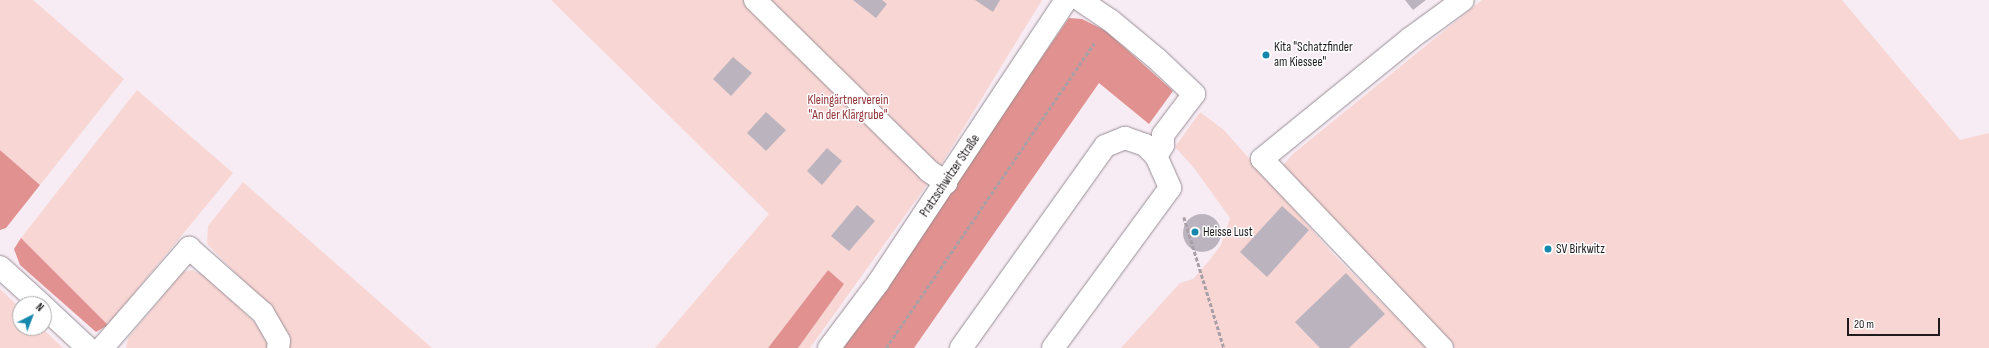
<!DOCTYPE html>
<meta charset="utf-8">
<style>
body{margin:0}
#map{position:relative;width:1989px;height:348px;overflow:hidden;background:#f7ecf4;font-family:"Sofia Sans Condensed",sans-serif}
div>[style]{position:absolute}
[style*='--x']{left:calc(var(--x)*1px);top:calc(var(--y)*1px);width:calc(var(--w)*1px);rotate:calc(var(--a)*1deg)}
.green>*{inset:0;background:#f8d6d4}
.forest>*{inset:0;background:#e1918f}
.building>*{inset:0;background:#bbb4bf}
.round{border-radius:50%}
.path>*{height:2.5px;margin-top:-1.25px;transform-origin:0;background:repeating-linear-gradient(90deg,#a8a0a6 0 4px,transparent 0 6px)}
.roads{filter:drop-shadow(0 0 1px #988e95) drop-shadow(0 0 1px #988e95)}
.minor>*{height:22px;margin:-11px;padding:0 11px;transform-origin:11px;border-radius:11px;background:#fff}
.dots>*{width:11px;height:11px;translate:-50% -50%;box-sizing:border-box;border:2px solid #fff;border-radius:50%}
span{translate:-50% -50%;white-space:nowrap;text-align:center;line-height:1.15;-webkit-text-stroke:3px #fff;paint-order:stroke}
.poi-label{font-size:13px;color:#1f1b1e}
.left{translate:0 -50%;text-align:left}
.park-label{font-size:13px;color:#913337}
.street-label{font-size:13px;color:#1f1b1e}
.north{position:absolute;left:12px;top:296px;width:40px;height:40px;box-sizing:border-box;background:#fff;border:1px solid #a5a4a5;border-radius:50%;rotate:42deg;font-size:11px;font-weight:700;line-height:16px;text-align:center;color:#1f1b1e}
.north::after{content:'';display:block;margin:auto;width:14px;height:18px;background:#1588ad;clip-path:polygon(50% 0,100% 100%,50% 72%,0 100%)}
.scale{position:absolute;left:1847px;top:318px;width:93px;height:18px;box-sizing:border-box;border:2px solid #1f1b1e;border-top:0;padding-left:5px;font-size:12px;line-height:14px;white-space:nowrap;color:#1f1b1e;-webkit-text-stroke:3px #fff;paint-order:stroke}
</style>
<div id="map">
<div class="green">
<div style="clip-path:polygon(0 0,33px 0,124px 79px,40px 185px,0 150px)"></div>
<div style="clip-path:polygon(551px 0,1042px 0,939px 168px,810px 348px,798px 348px,844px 284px,828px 270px,768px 348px,655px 348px,769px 214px)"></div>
<div style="clip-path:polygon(1482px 0,1842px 0,1960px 140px,1989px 133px,1989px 348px,1455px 348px,1281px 167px,1294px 153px)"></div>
<div style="clip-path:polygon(137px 90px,233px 173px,108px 325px,21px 238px)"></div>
<div style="clip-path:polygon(1200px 112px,1224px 130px,1334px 255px,1427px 348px,1121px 348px,1180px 283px,1193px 279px,1209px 261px,1221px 245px,1230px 218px,1194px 168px,1175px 147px)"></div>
<div style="clip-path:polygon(243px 182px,432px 348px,288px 348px,272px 310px,207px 244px,208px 226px)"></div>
<div style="clip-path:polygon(192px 270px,207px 277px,258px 326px,269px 348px,126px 348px,128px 338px,183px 272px)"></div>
<div style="clip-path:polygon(0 289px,20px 308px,20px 328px,42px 328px,63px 348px,0 348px)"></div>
</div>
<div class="forest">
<div style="clip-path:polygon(1069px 18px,1082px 19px,1106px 31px,1173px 91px,1149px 124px,1099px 83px,914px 348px,840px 348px)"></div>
<div style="clip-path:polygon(0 150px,40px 185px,6px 228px,0 230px)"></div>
<div style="clip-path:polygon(21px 238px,108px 325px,96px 332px,20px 265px,14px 249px)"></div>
<div style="clip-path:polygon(828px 270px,844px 284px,798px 348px,768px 348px)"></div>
</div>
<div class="building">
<div style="clip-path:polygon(853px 0,882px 0,887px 4px,876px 18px)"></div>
<div style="clip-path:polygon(975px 0,1000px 0,993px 12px)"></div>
<div style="clip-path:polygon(1405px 0,1426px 0,1413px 10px)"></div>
<div style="clip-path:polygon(733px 57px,752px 73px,731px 96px,713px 79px)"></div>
<div style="clip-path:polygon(766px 112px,786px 130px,766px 151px,747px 133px)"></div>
<div style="clip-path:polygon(827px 148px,842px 161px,822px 185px,807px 171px)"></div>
<div style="clip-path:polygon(857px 205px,875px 221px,849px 251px,831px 236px)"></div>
<div style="clip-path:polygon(1282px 206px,1309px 230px,1267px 277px,1240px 252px)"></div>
<div class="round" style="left:1183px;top:214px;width:38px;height:38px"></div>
<div style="clip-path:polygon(1346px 273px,1385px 314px,1349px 348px,1320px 348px,1295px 322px)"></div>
</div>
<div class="path">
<div style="--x:1184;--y:217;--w:137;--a:73"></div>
<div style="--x:886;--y:348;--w:369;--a:-55.7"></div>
</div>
<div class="roads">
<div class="minor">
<div style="--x:755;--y:0;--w:244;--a:44.5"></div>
<div style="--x:929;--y:171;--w:21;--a:35"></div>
<div style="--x:1080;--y:0;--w:36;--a:34"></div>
<div style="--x:1110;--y:20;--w:61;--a:39.7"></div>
<div style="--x:1157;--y:59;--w:51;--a:43.4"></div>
<div style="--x:1194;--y:94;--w:51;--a:127.1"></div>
<div style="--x:1163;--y:135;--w:10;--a:90"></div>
<div style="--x:1163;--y:145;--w:13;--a:122"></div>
<div style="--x:0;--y:267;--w:55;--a:42.1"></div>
<div style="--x:44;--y:307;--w:60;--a:43"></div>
<div style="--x:102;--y:348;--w:133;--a:-49"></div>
<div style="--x:189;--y:248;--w:98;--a:41.3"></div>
<div style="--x:263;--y:313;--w:32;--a:60"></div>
<div style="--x:279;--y:341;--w:7;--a:98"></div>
<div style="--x:829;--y:348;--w:81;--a:-53"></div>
<div style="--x:878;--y:283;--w:340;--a:-56.4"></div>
<div style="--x:961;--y:348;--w:248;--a:-54.5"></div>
<div style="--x:1105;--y:146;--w:22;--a:-22"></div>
<div style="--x:1125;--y:138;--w:21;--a:19"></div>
<div style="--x:1145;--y:145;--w:16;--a:45"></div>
<div style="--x:1156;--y:156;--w:35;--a:66"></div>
<div style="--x:1170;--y:188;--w:198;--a:126.2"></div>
<div style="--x:1442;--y:348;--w:261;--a:-133.6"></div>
<div style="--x:1262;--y:159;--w:192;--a:-39.1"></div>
<div style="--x:1411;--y:38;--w:64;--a:-36.2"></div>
</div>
</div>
<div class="dots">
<div style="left:1266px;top:55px;background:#1588ad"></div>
<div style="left:1195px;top:232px;background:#1588ad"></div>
<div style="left:1548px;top:249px;background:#1588ad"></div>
</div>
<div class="poi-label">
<span class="left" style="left:1274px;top:55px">Kita "Schatzfinder<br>am Kiessee"</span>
<span class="left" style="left:1203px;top:232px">Heisse Lust</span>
<span class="left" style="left:1556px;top:249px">SV Birkwitz</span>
</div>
<div class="park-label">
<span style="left:848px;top:108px">Kleingärtnerverein<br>"An der Klärgrube"</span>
</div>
<div class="street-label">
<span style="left:950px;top:176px;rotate:-56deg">Pratzschwitzer Straße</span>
</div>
<div class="north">N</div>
<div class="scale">20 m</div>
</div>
